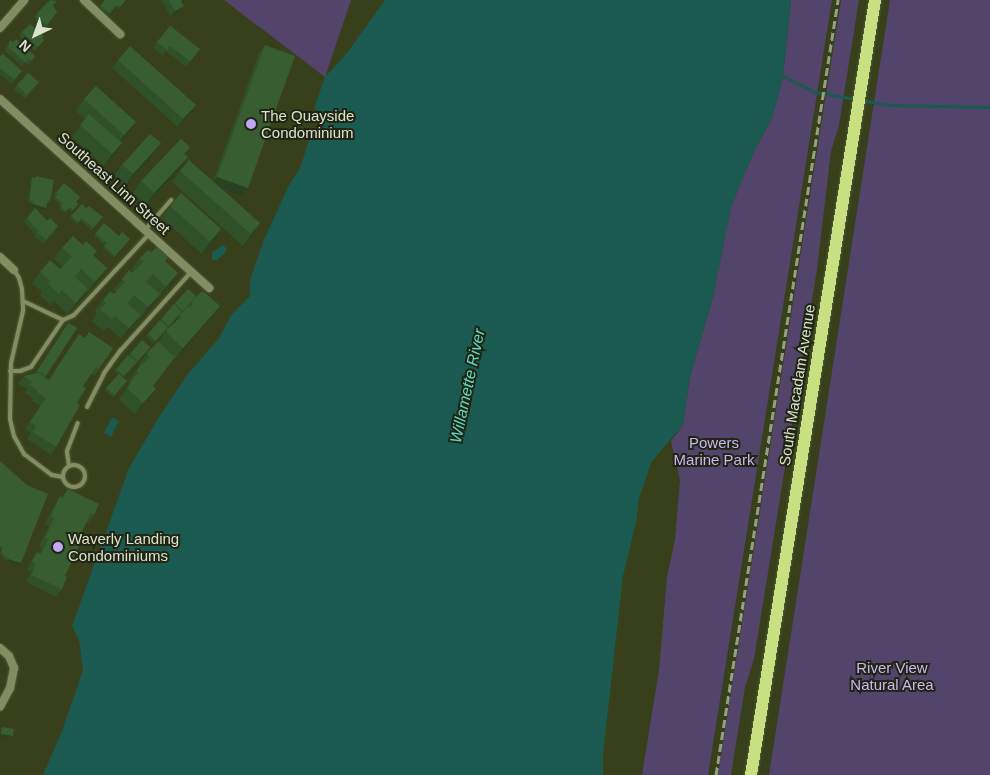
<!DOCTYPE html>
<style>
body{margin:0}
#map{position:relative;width:990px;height:775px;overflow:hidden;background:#37401a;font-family:Helvetica,sans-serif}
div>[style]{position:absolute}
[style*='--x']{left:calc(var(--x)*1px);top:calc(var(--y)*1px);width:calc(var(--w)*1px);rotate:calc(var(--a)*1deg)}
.green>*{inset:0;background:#53446c}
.water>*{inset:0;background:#1a5a50}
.stream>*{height:3px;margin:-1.5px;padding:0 1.5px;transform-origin:1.5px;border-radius:1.5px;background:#1a5a50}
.roads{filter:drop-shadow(0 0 1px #555d3a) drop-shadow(0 0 1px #555d3a)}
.lane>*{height:4px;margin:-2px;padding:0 2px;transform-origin:2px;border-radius:2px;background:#828e62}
.lane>.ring{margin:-2px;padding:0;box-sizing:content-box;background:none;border:4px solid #828e62;border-radius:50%}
.street>*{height:8px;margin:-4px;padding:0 4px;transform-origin:4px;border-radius:4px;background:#828e62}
.primary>*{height:12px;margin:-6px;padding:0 6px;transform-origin:6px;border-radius:6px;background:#c8df82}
.rail>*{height:3px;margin-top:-1.5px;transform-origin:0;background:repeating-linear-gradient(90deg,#979f82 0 8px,transparent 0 12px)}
.wall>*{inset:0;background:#305029}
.shaded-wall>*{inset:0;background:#274122}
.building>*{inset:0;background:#385d30}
.dots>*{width:14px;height:14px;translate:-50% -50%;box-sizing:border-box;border:2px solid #202514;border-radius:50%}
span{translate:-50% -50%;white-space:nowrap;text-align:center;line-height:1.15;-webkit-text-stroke:4px #202514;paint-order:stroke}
.poi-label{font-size:15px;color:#dbe2cc}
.left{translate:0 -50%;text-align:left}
.street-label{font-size:15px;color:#dbe2cc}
.park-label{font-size:15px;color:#cbb5f4}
.water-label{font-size:16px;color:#61d9c4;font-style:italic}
.north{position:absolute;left:10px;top:10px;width:50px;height:50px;-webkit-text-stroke:4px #202514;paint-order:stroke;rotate:222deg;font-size:14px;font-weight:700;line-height:20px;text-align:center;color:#dbe2cc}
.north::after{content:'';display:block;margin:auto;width:18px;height:22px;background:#dbe2cc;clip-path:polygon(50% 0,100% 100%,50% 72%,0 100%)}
</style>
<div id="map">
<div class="green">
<div style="clip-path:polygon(224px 0,351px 0,325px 77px)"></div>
<div style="clip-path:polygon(791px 0,832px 0,708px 775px,642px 775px,659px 670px,667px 577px,675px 540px,680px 480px,671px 441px,683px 425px,690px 376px,713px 297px,731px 207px,754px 151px,772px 118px,783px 76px)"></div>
<div style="clip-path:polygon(841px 0,859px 0,839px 125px,831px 151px,817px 269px,754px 659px,745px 687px,731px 775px,718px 775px)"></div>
<div style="clip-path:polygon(890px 0,990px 0,990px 775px,769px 775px)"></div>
</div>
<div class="water">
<div style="clip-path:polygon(385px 0,791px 0,783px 76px,772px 118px,754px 151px,731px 207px,713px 297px,690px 376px,683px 425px,652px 461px,639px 498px,636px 523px,623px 576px,603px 755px,603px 775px,43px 775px,62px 731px,83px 670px,79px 640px,72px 626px,129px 468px,159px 417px,187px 375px,219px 338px,232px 314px,250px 296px,250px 280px,263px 242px,288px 187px,300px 168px,310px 137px,324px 126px,323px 114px,314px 108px,325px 77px,347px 53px)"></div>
<div style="clip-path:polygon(223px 245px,227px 249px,225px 253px,217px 260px,212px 260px,212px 252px)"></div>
<div style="clip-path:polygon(112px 417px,119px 421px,111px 437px,104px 433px)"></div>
</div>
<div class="stream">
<div style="--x:783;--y:76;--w:36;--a:27"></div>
<div style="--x:815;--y:92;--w:41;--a:9.9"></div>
<div style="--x:861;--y:100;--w:29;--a:10"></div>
<div style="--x:890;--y:105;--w:100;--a:1.1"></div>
</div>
<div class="roads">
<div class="lane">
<div style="--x:145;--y:230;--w:40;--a:-49"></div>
<div style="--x:14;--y:270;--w:9;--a:58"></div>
<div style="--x:19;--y:278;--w:11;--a:75"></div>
<div style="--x:22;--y:289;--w:22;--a:87"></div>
<div style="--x:23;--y:311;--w:53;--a:103"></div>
<div style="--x:11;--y:363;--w:56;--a:91"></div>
<div style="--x:10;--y:419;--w:17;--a:77"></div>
<div style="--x:14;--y:436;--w:21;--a:61"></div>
<div style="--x:24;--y:454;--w:35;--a:37"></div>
<div style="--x:52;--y:475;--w:11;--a:10"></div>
<div style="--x:23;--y:301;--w:44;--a:25.4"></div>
<div style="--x:10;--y:371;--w:10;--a:0"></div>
<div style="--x:20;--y:371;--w:12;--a:-20"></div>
<div style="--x:31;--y:367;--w:57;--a:-55.8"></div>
<div style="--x:63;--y:320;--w:12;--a:-24"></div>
<div style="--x:74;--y:315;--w:110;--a:-47.2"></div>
<div style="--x:87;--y:407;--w:38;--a:-63"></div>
<div style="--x:104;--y:373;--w:29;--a:-54"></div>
<div style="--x:121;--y:350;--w:105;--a:-48.1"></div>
<div class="ring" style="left:63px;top:465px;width:18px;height:18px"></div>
<div style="--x:69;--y:466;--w:15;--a:-98"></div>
<div style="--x:67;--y:451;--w:30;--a:-69"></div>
</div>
<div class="street">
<div style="--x:84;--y:0;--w:50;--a:43.4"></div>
<div style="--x:0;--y:28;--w:37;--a:-49"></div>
<div style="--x:0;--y:99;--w:282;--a:42.1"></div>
<div style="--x:0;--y:257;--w:19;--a:43"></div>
<div style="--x:0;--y:648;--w:12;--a:42"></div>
<div style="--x:9;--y:656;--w:13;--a:67"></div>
<div style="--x:14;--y:668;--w:20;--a:101"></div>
<div style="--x:10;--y:688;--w:21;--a:118"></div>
</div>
<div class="primary">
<div style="--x:751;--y:775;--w:785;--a:-80.91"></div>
</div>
</div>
<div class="rail">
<div style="--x:716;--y:775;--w:785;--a:-81.05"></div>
</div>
<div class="wall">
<div style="clip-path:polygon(105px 0,126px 0,119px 9px,115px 7px,108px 15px,99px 8px)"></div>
<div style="clip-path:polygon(161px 0,187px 0,182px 3px,184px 6px,180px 12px,171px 17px)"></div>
<div style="clip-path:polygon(53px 5px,57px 12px,44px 29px,35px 21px,36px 19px,34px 17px,37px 13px)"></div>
<div style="clip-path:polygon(22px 32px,42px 38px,44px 40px,35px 51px,19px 36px)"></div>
<div style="clip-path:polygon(10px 40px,35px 56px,28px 65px,25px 62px,22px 66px,5px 51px,7px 44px)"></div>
<div style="clip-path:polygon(157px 42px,200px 49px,186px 67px,166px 51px,163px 56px,153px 48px)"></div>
<div style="clip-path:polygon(265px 45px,248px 188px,242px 196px,221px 188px,260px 223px,252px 235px,243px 246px,172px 182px,180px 171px,213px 181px,259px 53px)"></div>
<div style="clip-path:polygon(0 56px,19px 75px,11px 84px,0 74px)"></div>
<div style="clip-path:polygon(118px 60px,196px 105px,190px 113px,178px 127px,112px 68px)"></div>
<div style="clip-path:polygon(39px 82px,25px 99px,14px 89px,17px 85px)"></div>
<div style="clip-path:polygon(84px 99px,128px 134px,121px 142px,122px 143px,114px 155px,104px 166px,72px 137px,85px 119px,76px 111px)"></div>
<div style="clip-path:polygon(161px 143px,153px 155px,125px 186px,114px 176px,122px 165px)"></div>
<div style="clip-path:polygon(184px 154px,188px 157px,180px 168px,146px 205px,133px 193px,141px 181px)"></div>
<div style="clip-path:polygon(36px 176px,50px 201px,48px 203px,47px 202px,46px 208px,45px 210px,31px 206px,32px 203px,28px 202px,31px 179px,32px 177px,34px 178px)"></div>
<div style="clip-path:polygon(64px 183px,76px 202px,78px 204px,72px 212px,68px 209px,65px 213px,59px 208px,61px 205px,54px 199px,56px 196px,54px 195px)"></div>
<div style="clip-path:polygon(82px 204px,86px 208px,103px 217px,91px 230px,80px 220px,77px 224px,70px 218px)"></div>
<div style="clip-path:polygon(170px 206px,221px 229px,213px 241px,202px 254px,162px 218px)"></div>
<div style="clip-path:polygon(27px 218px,47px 221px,56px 230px,43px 244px,34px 236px,36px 235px,24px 222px)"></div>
<div style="clip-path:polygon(104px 223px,119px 236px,130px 239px,114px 258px,103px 248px,105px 245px,94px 236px)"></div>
<div style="clip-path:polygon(83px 245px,97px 251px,93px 256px,107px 268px,99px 279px,87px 293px,86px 292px,80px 301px,68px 314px,54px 301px,51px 305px,40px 295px,42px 292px,32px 283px,40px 272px,60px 269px,63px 267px,54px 259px,62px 248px)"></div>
<div style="clip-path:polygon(151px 252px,168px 257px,165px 262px,170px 285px,158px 298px,158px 297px,152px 305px,140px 319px,139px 318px,133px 326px,121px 339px,108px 327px,104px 331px,92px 321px,97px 313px,95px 311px,103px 300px,114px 294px,116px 292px,114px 290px,122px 279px,132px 273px,134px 271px,132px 269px,140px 258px)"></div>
<div style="clip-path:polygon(188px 289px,194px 298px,154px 343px,146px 336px)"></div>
<div style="clip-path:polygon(191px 302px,220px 306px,212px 317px,175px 359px,174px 358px,153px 386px,148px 400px,135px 414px,119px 400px,130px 383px,129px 380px,137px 369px,140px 367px,139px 364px,147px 353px,159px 343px,159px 341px,167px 329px,174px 324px,179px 316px)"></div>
<div style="clip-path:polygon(68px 323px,77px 328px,45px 377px,49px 380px,85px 338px,113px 348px,94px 376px,91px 374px,83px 386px,77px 403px,56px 447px,51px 455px,27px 439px,31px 433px,25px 429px,40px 406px,31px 400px,33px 398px,25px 393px,27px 389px,18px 384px,24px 376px,36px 373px)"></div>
<div style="clip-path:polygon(142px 340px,149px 349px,123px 378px,127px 381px,113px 397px,105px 390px,118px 374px,114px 371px,116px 369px)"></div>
<div style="clip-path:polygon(0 461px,19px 565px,7px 561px,0 554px,2px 549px,0 548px)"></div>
<div style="clip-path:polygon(68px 489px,94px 515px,88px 523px,87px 522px,79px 538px,65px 576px,62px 589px,56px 597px,26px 582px,31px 572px,27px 570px,32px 560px,37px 552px,40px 553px,42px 548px,39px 546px,49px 526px,45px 524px,55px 504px,60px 496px,62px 497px)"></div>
</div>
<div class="shaded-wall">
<div style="clip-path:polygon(182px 0,187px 0,177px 7px)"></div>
<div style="clip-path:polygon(184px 6px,180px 12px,171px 17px,175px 11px)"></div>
<div style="clip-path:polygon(196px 105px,190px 113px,178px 127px,183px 119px)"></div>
<div style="clip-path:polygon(136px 122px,128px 134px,116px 147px,124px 135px)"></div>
<div style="clip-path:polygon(122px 143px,114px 155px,104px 166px,112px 154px)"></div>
<div style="clip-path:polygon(161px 143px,153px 155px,125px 186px,133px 174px)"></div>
<div style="clip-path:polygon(188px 157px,180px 168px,146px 205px,154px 193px)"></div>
<div style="clip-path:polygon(217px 177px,248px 188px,242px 196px,211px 185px)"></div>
<div style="clip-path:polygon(33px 204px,46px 208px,45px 210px,31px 206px)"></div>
<div style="clip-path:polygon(260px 223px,252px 235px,243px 246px,251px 234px)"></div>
<div style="clip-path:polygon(221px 229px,213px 241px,202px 254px,210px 242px)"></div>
<div style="clip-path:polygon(107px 268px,99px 279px,87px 293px,95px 282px)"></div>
<div style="clip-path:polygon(178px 273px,170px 285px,158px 298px,166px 287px)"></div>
<div style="clip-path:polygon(88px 289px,80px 301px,68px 314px,76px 303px)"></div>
<div style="clip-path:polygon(160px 294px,152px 305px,140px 319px,148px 307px)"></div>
<div style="clip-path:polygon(220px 306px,212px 317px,175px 359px,183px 348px)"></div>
<div style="clip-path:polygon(141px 315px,133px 326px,121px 339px,129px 328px)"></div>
<div style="clip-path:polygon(156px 389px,148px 400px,135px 414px,143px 403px)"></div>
<div style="clip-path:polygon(8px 559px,21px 563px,19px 565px,7px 561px)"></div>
<div style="clip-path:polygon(0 734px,1px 734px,13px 736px,11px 738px,0 736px)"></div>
</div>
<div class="building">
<div style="clip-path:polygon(50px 0,57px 1px,53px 5px,57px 12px,47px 25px,37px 17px,39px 15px,37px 13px)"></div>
<div style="clip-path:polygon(105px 0,126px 0,120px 7px,116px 5px,110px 13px,100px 6px)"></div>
<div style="clip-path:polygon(169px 0,182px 0,181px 1px,184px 6px,175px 11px)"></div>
<div style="clip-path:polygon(30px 24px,44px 36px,42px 38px,44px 40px,38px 47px,22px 32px)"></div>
<div style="clip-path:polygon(170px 26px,200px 49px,190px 61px,170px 46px,167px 50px,157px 42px)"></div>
<div style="clip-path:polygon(16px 39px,35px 56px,31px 61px,28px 59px,25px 62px,8px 47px,10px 40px,13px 42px)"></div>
<div style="clip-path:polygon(265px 45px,295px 56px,248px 188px,217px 177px)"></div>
<div style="clip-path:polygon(130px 46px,196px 105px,183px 119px,118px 60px)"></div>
<div style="clip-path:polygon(3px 54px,22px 71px,14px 80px,0 68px,0 56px)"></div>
<div style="clip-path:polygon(28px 73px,39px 82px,27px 95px,17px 85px)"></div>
<div style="clip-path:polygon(96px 86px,136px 122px,124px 135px,84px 99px)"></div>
<div style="clip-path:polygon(89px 114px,122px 143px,112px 154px,80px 125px)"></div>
<div style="clip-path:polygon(150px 134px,161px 143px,133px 174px,122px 165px)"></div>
<div style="clip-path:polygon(181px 139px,190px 147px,184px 154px,175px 145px)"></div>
<div style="clip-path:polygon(175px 145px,188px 157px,154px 193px,141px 181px)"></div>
<div style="clip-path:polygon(189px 160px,260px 223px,251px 234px,180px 171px)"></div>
<div style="clip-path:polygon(36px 176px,54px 180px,50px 201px,48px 200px,46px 208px,33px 204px,33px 201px,30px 200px,32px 177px,35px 178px)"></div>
<div style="clip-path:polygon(64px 183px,80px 197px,76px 202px,78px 204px,73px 210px,70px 207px,66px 211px,60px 206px,63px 203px,55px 197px,58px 194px,56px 193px)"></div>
<div style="clip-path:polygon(181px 193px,221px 229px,210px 242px,170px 206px)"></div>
<div style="clip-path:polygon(82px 204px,86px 208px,89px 206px,103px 217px,93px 228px,82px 218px,78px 222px,71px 216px)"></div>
<div style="clip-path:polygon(35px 208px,47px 221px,50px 218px,58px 226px,46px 240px,37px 232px,38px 231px,27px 218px)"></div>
<div style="clip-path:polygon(104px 223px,119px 236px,122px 232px,130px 239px,115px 256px,104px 246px,107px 243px,95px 234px)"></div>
<div style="clip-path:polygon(73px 236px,83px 245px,86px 241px,97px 251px,93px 255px,107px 268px,95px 282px,81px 269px,75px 277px,88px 289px,76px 303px,62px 290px,59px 294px,48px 284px,50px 281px,40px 272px,50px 260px,60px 269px,72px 257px,62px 248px)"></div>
<div style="clip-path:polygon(157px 247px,168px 257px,165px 261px,178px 273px,166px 287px,153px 274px,146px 282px,160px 294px,148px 307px,134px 295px,127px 303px,141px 315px,129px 328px,115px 316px,112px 320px,100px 309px,106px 303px,103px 300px,110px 291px,114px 294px,125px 282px,122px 279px,129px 270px,132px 273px,144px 261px,140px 258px,148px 250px,151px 252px)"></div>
<div style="clip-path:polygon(188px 289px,196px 296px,183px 311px,175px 303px)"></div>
<div style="clip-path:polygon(201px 292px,204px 292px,220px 306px,183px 348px,167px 333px,167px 329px,181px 317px,179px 316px,188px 306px,190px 307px,193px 304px,191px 302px)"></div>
<div style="clip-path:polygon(174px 304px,182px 312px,169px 326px,161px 319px)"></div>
<div style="clip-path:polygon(160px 320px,168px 327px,156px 341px,148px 334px)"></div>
<div style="clip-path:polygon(68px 323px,77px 328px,46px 376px,37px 371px)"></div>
<div style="clip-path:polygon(89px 332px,113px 348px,99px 369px,96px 367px,83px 386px,86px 388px,77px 403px,80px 405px,56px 447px,33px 432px,36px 426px,30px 422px,46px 398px,37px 392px,38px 391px,30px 385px,32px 382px,24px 376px,38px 373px,49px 380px,79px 334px,85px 338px)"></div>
<div style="clip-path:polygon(142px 340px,150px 347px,138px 361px,130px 354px)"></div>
<div style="clip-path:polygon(158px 342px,175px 357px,153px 386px,156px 389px,143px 403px,127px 388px,136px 375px,139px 374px,137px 369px,149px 358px,147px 353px)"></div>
<div style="clip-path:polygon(128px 355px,137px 362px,124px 376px,116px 369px)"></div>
<div style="clip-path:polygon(119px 374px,127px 381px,115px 395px,106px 388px)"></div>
<div style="clip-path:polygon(0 461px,27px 485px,48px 494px,21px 563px,8px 559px,1px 552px,3px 547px,0 546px)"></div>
<div style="clip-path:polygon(68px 489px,99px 504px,94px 515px,91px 513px,79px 538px,82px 540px,65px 576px,67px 577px,62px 589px,31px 575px,36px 564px,32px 562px,37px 552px,41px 554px,48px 540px,45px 538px,54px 518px,51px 516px,60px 496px,63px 498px)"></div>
<div style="clip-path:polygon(2px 727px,14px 729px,13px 736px,1px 734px)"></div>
</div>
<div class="dots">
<div style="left:251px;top:124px;background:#c2a8f2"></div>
<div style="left:58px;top:547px;background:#c2a8f2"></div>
</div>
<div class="poi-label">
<span class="left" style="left:261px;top:124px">The Quayside<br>Condominium</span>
<span class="left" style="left:68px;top:547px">Waverly Landing<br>Condominiums</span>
</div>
<div class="street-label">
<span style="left:114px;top:183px;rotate:42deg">Southeast Linn Street</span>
<span style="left:797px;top:385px;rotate:-81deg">South Macadam Avenue</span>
</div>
<div class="park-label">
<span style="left:714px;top:451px">Powers<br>Marine Park</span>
<span style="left:892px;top:676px">River View<br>Natural Area</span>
</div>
<div class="water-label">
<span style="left:468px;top:386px;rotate:-78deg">Willamette River</span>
</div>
<div class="north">N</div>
</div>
